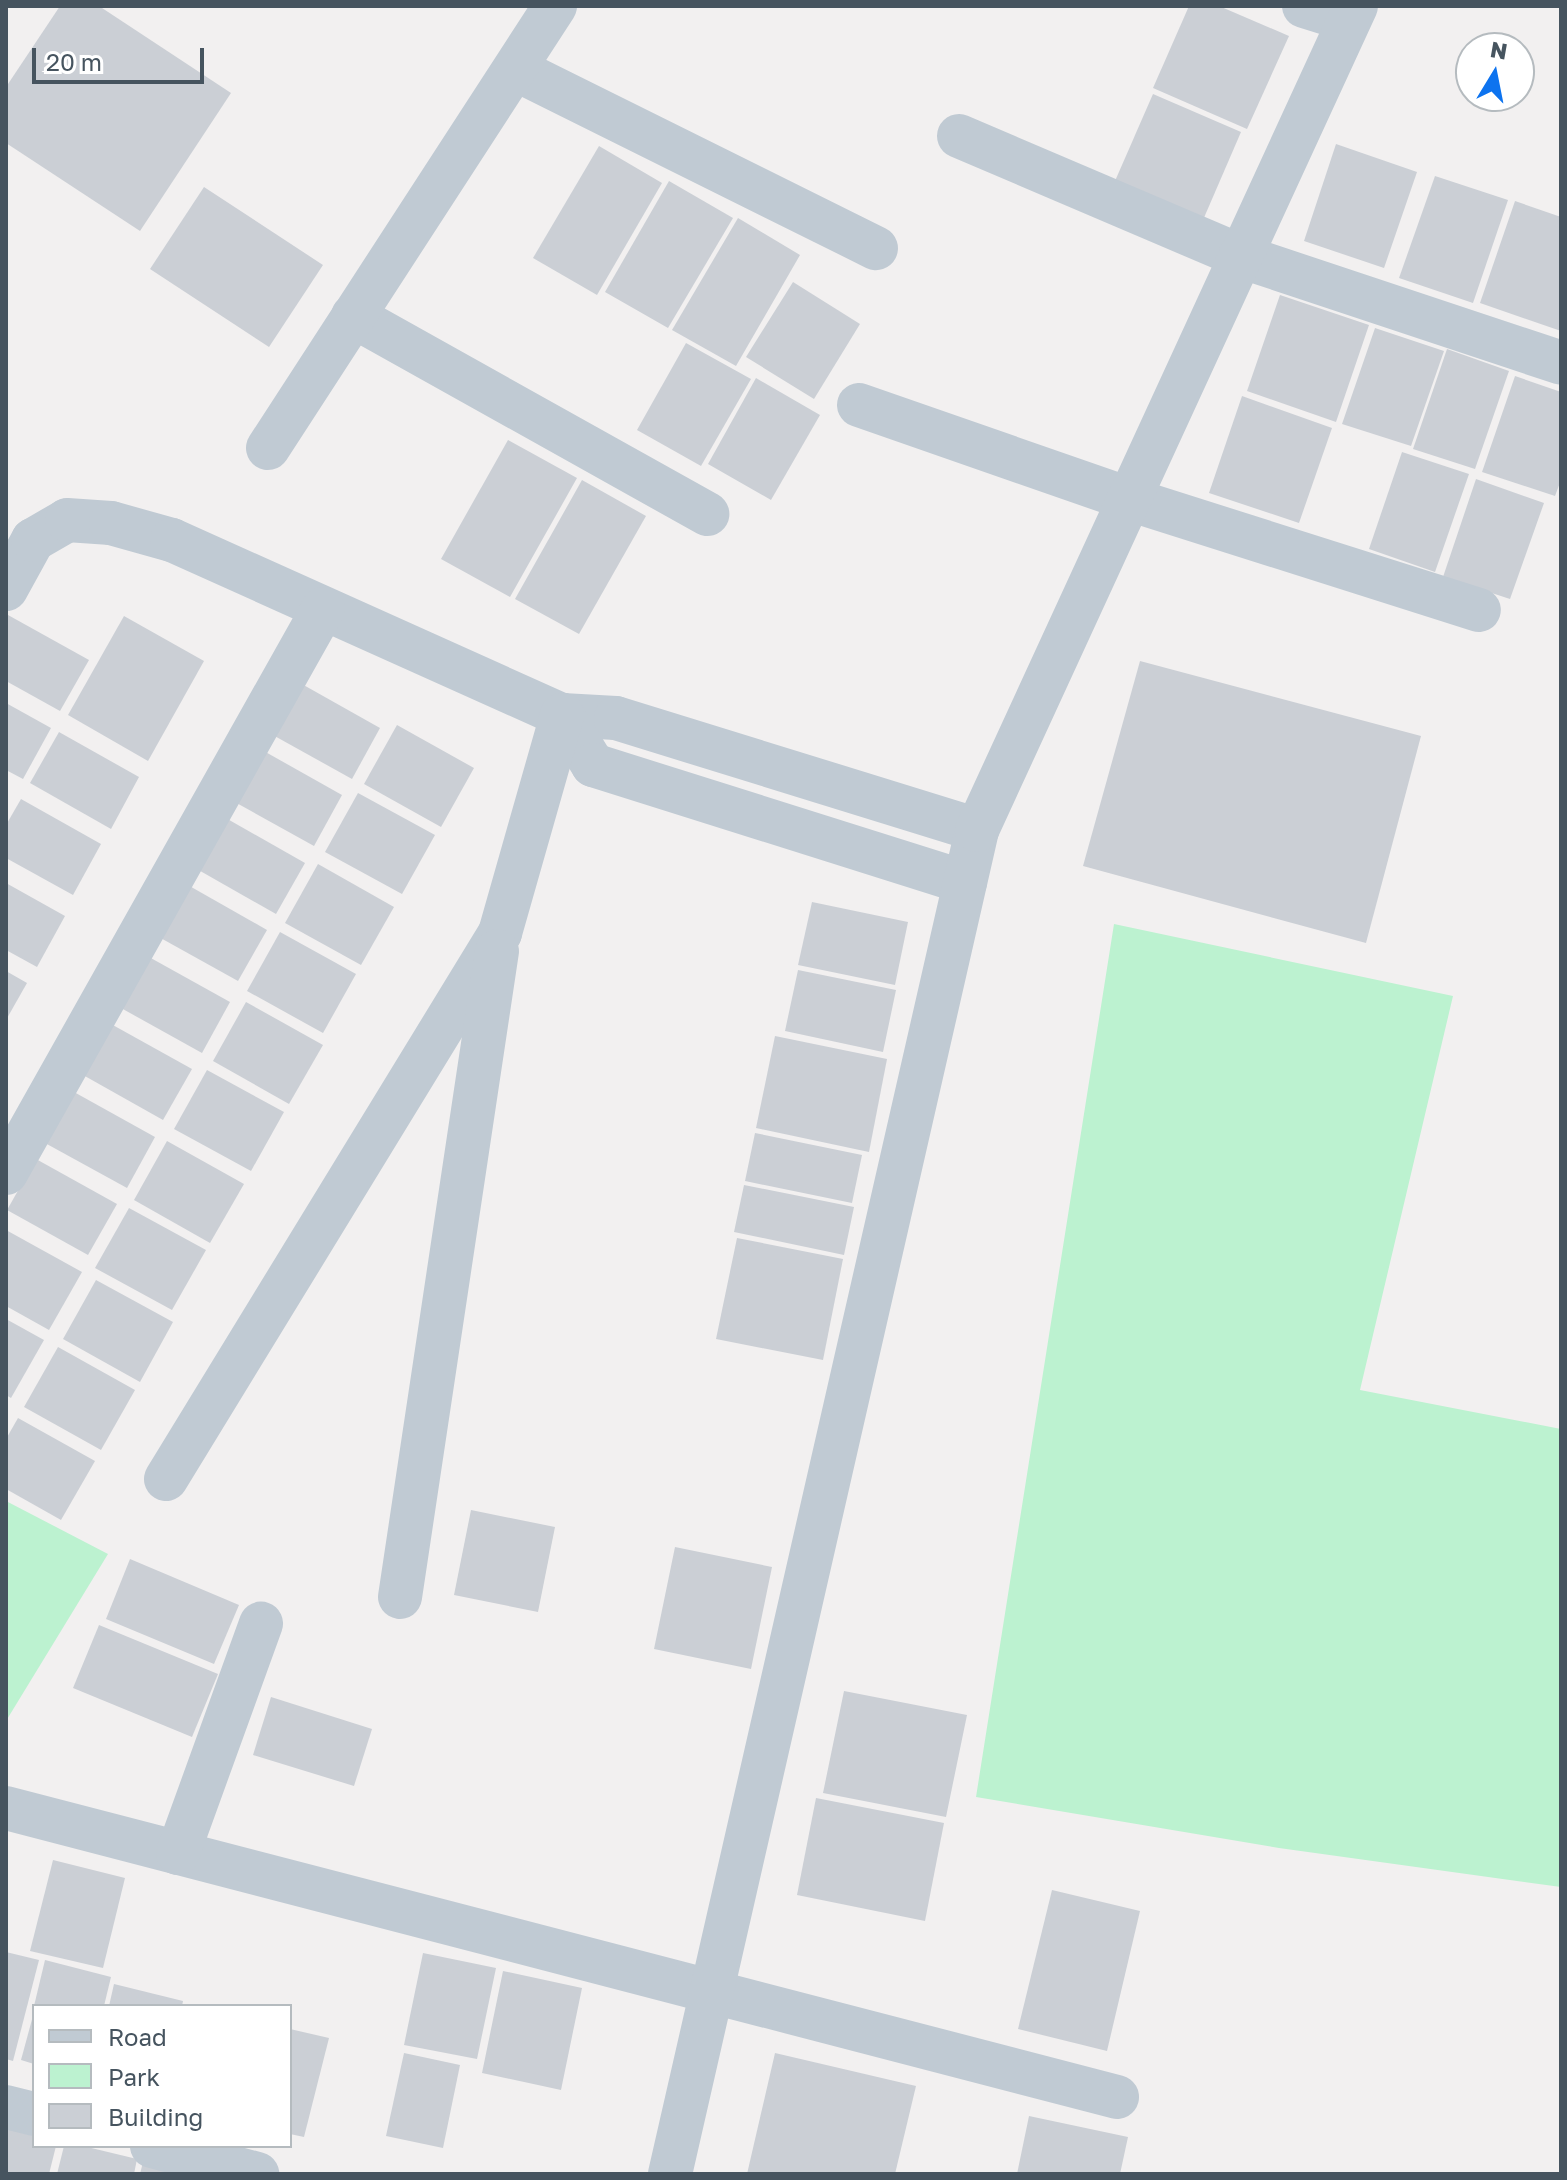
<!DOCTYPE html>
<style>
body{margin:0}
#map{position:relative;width:1567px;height:2180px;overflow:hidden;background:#f2f0f0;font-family:"Golos Text",sans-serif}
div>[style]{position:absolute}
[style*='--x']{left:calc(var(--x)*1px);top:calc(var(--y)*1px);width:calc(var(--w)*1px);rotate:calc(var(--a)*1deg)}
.green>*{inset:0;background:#bcf2d0}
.building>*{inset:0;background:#cbcfd5}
.minor>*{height:44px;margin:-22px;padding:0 22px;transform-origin:22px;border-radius:22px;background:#c0cad3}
span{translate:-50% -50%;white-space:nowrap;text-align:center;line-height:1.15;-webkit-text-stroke:8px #fff;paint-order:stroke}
.frame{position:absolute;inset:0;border:8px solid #46545f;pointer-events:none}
.legend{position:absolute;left:32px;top:2004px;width:260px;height:144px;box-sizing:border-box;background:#fff;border:2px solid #b5bbbf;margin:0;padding:10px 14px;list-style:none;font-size:24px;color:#46545f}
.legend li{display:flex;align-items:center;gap:16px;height:40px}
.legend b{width:40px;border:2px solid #b5bbbf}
.north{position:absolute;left:1455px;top:32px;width:80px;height:80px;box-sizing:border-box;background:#fff;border:2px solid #b5bbbf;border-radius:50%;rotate:10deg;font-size:22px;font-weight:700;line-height:32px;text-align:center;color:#46545f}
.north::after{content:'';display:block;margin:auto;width:28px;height:36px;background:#0d73ef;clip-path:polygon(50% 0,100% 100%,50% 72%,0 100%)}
.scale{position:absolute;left:32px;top:48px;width:172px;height:36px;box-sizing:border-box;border:4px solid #46545f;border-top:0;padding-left:10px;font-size:24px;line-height:28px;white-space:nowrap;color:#46545f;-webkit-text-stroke:6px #fff;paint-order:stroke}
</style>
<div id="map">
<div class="green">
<div style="clip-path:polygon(1114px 924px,1453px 996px,1360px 1390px,1561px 1429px,1561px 1887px,1279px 1848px,976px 1797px)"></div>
<div style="clip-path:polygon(6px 1501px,108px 1554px,6px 1721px)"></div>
</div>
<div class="building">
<div style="clip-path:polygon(60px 6px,99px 6px,231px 93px,140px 231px,6px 143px,6px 87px)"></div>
<div style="clip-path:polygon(1189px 6px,1219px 6px,1289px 36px,1247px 129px,1153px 88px)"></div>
<div style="clip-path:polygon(1153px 94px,1241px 132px,1203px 220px,1115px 181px)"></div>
<div style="clip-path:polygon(1336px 144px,1417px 172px,1384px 268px,1304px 241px)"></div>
<div style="clip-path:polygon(599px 146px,662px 183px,597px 295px,533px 258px)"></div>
<div style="clip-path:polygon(1435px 176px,1508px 200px,1473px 303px,1399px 278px)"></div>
<div style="clip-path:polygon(669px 181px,733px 218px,668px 328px,605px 292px)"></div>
<div style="clip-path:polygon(204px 187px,323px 265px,269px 347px,150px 269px)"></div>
<div style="clip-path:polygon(1515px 201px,1561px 217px,1561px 331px,1480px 303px)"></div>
<div style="clip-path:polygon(738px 218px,800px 255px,736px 366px,672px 330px)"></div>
<div style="clip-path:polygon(793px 282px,860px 324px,814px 399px,746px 357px)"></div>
<div style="clip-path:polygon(1280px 295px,1369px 325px,1336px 422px,1247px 391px)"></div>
<div style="clip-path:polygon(1375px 328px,1444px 351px,1411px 446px,1342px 424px)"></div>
<div style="clip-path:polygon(686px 343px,751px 379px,701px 466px,637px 430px)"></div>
<div style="clip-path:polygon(1447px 349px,1509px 371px,1475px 469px,1413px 449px)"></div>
<div style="clip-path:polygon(1515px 376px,1561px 392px,1561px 480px,1555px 496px,1482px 472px)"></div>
<div style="clip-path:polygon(756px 378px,820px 415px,771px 500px,708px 464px)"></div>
<div style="clip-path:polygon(1242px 396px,1332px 428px,1299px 523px,1209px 493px)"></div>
<div style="clip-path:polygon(508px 440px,577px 478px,510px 597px,441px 559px)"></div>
<div style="clip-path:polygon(1402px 452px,1469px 474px,1435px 572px,1369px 549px)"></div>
<div style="clip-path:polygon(1476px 479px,1544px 503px,1510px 599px,1443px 577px)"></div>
<div style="clip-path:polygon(582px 480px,646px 516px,579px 634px,515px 599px)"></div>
<div style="clip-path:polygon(8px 615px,89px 660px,60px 711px,6px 681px)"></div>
<div style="clip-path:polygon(124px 616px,204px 661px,148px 761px,68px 715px)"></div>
<div style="clip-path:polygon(1140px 661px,1421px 736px,1366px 943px,1083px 866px)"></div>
<div style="clip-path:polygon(300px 683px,380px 728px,352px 779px,271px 734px)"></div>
<div style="clip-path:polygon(6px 703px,51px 728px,23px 779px,6px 770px)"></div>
<div style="clip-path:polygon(397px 725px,474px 768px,441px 827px,364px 784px)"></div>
<div style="clip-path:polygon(59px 732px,139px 777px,111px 829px,30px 783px)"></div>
<div style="clip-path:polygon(262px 750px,342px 795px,314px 846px,233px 801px)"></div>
<div style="clip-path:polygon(358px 793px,435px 835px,402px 894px,325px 852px)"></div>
<div style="clip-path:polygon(21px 799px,101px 844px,73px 895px,6px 858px,6px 825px)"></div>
<div style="clip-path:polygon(224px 817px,305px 863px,276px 914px,195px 868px)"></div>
<div style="clip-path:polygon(318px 864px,394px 907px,361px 965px,285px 923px)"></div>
<div style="clip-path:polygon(6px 883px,65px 916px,37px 967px,6px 950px)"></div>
<div style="clip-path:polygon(186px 884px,267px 930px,238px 981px,157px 936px)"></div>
<div style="clip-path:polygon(812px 902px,908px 922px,895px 985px,798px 965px)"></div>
<div style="clip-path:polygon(280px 932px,356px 974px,323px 1033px,247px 991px)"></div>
<div style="clip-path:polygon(149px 957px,230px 1002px,202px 1053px,121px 1008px)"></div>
<div style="clip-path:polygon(798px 970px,896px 990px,883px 1052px,785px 1031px)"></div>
<div style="clip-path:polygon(6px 971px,27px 983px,6px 1020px)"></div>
<div style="clip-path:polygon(246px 1002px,323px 1045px,289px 1104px,213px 1061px)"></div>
<div style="clip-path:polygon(111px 1024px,192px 1069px,163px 1120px,83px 1075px)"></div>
<div style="clip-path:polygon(775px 1036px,887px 1059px,869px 1152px,756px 1128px)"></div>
<div style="clip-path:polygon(207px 1070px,284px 1112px,251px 1171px,174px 1129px)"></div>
<div style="clip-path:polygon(74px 1092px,155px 1137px,127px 1188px,45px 1143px)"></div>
<div style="clip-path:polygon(755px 1133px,862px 1155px,852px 1203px,745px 1181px)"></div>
<div style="clip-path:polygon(167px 1141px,244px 1184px,210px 1243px,134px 1200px)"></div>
<div style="clip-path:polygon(36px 1159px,117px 1204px,88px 1255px,7px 1210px)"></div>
<div style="clip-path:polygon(744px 1185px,854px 1207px,844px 1255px,734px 1232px)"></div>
<div style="clip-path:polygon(129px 1208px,206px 1250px,172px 1310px,95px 1268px)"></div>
<div style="clip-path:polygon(6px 1230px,82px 1272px,49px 1330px,6px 1306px)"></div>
<div style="clip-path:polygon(737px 1238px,843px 1259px,823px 1360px,716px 1339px)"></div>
<div style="clip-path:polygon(96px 1280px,173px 1322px,140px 1382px,63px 1339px)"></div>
<div style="clip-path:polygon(6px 1319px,44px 1340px,11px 1398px,6px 1395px)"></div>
<div style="clip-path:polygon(58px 1347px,135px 1390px,101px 1450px,24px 1407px)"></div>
<div style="clip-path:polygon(18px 1418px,95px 1461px,61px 1520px,6px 1489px,6px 1439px)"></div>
<div style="clip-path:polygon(471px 1510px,555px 1527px,538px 1612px,454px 1595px)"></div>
<div style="clip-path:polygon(675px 1547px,772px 1567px,751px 1669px,654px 1649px)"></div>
<div style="clip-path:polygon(130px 1559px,239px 1605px,214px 1664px,106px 1619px)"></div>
<div style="clip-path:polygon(99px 1625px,218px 1674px,192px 1737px,73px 1688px)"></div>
<div style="clip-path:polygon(844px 1691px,967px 1715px,946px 1817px,823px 1793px)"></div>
<div style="clip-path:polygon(271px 1697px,372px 1729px,354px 1786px,253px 1755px)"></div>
<div style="clip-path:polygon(816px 1798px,944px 1823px,925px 1921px,797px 1895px)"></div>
<div style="clip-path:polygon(53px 1860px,125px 1878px,103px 1968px,30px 1951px)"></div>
<div style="clip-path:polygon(1052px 1890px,1140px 1911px,1107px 2051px,1018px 2029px)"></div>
<div style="clip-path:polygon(6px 1952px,39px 1960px,13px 2061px,6px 2059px)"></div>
<div style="clip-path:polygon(423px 1953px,496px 1968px,477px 2059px,404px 2045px)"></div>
<div style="clip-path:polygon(45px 1960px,111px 1977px,104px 2006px,34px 2006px)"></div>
<div style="clip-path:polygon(503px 1971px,582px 1988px,561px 2090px,482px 2073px)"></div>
<div style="clip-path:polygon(114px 1984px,183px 2001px,182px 2006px,109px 2006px)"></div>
<div style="clip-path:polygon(34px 2012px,34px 2064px,21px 2060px)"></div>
<div style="clip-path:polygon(290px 2029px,329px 2038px,304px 2137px,290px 2134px)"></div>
<div style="clip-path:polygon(404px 2053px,460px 2065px,443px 2148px,386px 2136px)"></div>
<div style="clip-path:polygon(775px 2053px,916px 2086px,895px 2174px,747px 2174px)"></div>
<div style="clip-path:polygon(1029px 2116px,1128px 2137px,1120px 2174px,1017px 2174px)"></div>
<div style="clip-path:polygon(6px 2126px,34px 2133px,34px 2146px,56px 2146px,49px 2174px,6px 2174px)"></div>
<div style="clip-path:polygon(64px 2146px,83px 2146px,137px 2159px,134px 2174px,57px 2174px)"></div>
<div style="clip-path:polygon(143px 2162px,186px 2174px,140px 2174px)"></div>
</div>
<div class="minor">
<div style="--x:1304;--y:6;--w:47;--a:17.3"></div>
<div style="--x:515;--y:69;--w:403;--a:26.4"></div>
<div style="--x:959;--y:136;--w:306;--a:23.1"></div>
<div style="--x:1240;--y:256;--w:338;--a:18.4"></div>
<div style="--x:353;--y:316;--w:406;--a:29.2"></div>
<div style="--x:859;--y:405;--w:286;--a:19.2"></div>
<div style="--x:1129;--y:499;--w:367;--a:17.6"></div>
<div style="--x:268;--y:448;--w:527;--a:-57"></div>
<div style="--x:6;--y:589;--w:56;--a:-61.1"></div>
<div style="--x:33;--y:540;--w:39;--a:-30"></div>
<div style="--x:67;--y:520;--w:44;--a:3.9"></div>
<div style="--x:111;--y:523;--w:63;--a:15.6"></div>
<div style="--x:172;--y:540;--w:427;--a:24.2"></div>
<div style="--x:562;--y:715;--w:54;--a:3.2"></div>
<div style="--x:616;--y:718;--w:378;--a:17.2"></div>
<div style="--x:562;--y:715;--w:59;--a:58.2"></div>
<div style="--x:593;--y:765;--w:390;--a:17.5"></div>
<div style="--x:6;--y:1173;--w:647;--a:-60.66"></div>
<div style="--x:166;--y:1479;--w:640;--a:-58.54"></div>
<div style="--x:500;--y:933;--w:227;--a:-74.1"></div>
<div style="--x:400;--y:1597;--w:653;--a:-81.46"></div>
<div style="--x:6;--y:1808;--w:1148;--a:14.58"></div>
<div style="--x:178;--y:1853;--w:244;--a:-70.1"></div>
<div style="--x:6;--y:2107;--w:29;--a:14"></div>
<div style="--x:152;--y:2146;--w:109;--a:14.9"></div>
<div style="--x:670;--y:2174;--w:1379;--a:-77.13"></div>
<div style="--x:977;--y:830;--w:907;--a:-65.3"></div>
</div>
<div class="frame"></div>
<ul class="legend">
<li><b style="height:10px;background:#c0cad3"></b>Road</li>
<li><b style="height:22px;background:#bcf2d0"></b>Park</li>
<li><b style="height:22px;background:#cbcfd5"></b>Building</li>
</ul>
<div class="north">N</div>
<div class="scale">20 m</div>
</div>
